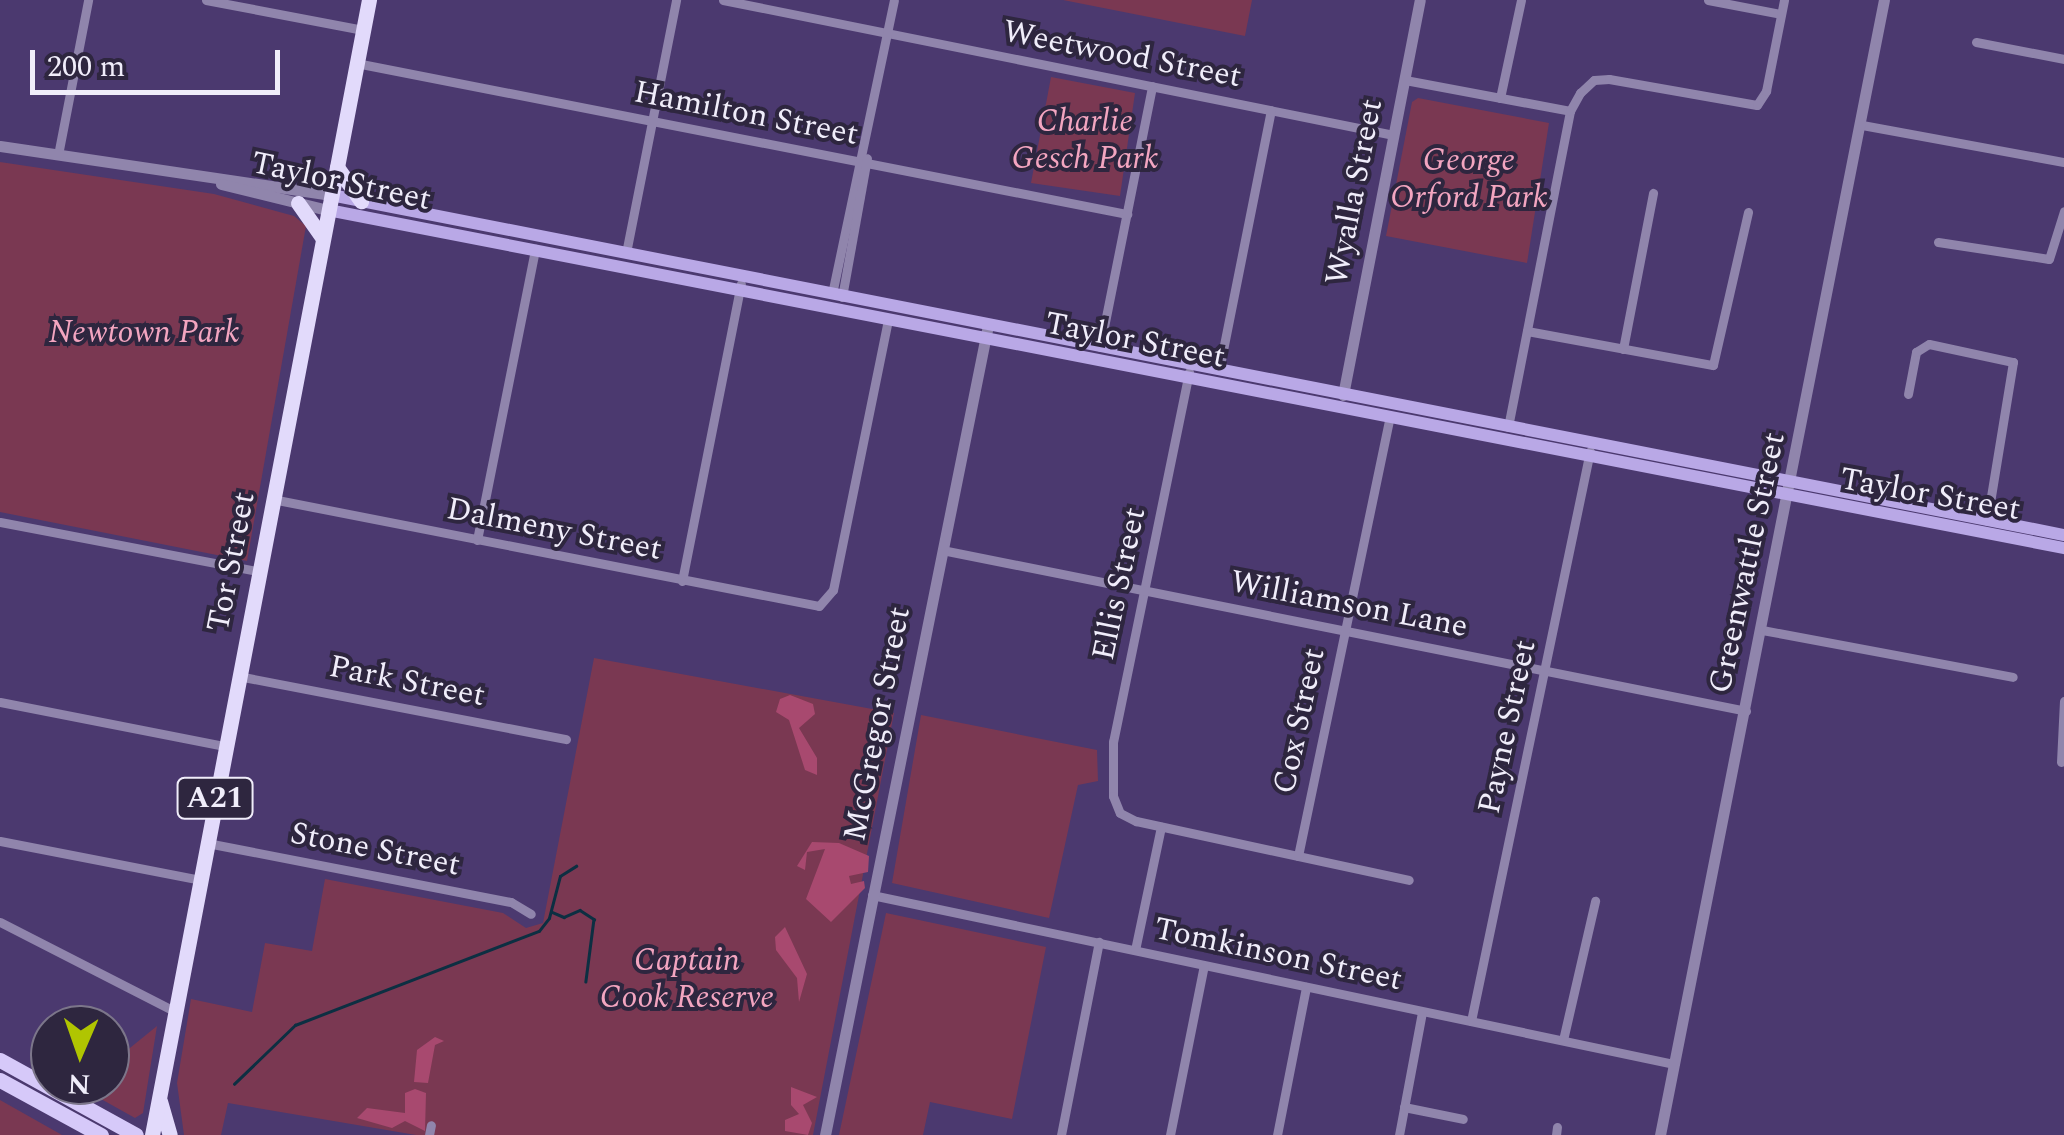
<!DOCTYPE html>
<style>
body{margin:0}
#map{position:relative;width:2064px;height:1135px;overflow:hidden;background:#4b396f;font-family:Spectral,serif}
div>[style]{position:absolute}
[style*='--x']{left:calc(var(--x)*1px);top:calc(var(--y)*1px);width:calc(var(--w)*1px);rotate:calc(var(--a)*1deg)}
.green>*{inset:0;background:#7a3852}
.forest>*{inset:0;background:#a8496f}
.stream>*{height:2.5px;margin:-1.25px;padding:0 1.25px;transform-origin:1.25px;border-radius:1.25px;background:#0c2f42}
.minor>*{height:9px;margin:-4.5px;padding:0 4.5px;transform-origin:4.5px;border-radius:4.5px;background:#9085ac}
.tertiary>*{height:11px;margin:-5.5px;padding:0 5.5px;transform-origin:5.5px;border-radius:5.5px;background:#9085ac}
.secondary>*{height:12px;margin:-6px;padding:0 6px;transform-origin:6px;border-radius:6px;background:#b9a8e6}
.primary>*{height:15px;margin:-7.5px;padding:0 7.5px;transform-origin:7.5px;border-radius:7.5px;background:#d6c9f9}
.trunk>*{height:15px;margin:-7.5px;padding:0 7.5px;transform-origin:7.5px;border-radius:7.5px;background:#e2dafb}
span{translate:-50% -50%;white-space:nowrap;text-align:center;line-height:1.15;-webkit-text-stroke:8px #2e263f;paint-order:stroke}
.shield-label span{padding:2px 8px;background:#2e263f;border:2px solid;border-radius:8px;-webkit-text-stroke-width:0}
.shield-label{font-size:30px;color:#f0edfa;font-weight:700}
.street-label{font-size:32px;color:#f0edfa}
.park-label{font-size:32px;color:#f3a5c0;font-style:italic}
.north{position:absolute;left:30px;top:1005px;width:100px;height:100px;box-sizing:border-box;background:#2e263f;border:2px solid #7c768a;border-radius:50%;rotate:182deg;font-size:28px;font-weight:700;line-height:40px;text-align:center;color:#f0edfa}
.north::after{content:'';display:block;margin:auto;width:35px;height:45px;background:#b0c501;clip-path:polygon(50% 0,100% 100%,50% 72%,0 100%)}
.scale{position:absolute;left:30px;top:50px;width:250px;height:45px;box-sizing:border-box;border:5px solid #f0edfa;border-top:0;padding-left:12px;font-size:30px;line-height:35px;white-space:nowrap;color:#f0edfa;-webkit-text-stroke:8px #2e263f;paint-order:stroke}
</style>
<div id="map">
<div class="green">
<div style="clip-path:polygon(1063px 0,1252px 0,1245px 36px)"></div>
<div style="clip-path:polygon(1051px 77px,1135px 93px,1120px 196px,1031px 183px)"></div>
<div style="clip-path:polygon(1418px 98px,1549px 123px,1527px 263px,1386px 236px,1412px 102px)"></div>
<div style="clip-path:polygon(0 162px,214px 194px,294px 216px,306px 226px,247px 561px,0 512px)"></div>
<div style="clip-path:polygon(594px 658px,894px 713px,813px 1135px,416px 1135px,228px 1103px,221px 1135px,184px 1135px,177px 1083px,191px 999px,252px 1012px,265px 943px,312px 951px,325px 879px,503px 913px,526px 928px,543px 923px)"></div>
<div style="clip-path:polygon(921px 715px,1097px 750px,1098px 781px,1078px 785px,1049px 918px,892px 883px)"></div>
<div style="clip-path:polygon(886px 913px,1046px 947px,1012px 1119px,930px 1102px,923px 1135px,839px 1135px)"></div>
<div style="clip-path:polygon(157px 1026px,143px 1113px,135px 1118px,76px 1085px,110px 1085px,110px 1050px,120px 1056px)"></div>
<div style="clip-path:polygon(0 1100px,62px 1135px,0 1135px)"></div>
</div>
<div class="forest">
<div style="clip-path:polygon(790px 695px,813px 704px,815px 714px,799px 728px,817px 758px,817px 775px,805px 770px,789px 720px,776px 712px,780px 699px)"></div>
<div style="clip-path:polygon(812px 842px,839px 843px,869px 856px,868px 872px,849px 876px,851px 884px,864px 881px,865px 888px,831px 922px,806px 899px,825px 849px,807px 852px,805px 870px,797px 866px)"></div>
<div style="clip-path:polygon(785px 927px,807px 974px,799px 1002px,797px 978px,776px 950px,775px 937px)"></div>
<div style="clip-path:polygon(435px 1037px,444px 1041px,435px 1045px,428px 1083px,414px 1082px,417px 1050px)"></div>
<div style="clip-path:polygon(791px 1087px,817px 1097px,803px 1105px,812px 1123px,808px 1135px,785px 1131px,785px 1120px,799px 1114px,791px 1105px)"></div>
<div style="clip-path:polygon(415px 1089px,426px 1093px,425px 1131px,405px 1121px,392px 1128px,357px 1118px,367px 1108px,405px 1113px,405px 1093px)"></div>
</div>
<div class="stream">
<div style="--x:552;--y:912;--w:13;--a:23"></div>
<div style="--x:564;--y:917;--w:17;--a:-24"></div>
<div style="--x:580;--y:910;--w:17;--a:33"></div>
<div style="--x:594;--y:919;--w:63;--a:97.4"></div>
<div style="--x:234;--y:1084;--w:85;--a:-44"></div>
<div style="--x:295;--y:1025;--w:261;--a:-21.1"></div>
<div style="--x:539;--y:931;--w:16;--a:-52"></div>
<div style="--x:549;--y:918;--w:43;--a:-75.3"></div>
<div style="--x:560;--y:876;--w:19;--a:-32"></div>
</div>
<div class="minor">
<div style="--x:206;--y:0;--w:160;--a:10.8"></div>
<div style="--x:723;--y:0;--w:684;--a:11.38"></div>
<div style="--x:1708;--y:0;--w:74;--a:10.9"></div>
<div style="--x:1976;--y:42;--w:90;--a:10.9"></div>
<div style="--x:356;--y:63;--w:786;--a:11.08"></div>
<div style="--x:1405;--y:80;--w:168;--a:10.6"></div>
<div style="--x:1500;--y:98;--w:100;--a:-77.9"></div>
<div style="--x:1862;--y:125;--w:205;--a:10.4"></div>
<div style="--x:58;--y:155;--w:158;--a:-79"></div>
<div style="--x:1938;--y:242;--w:112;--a:8.7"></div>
<div style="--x:2049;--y:259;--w:50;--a:-72.6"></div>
<div style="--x:626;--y:253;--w:258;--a:-78.8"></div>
<div style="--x:832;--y:294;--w:300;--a:-78.1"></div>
<div style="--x:842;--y:297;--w:141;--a:-79.8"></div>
<div style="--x:1527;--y:331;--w:189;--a:10.4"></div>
<div style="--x:1713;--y:365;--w:157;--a:-77.1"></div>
<div style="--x:1100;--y:347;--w:266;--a:-78.7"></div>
<div style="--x:1623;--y:349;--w:159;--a:-79.1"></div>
<div style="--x:1219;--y:370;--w:265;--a:-78.7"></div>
<div style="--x:1189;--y:372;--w:378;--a:101.6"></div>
<div style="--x:1113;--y:742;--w:54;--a:90"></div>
<div style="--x:1113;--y:796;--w:18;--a:68"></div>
<div style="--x:1120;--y:813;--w:18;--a:27"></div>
<div style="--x:1136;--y:821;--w:279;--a:12.2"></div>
<div style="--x:1908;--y:394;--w:43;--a:-79.2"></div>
<div style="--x:1916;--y:352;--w:15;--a:-32"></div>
<div style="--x:1929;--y:344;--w:86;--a:12.1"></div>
<div style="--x:2013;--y:362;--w:161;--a:99.3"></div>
<div style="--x:1508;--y:427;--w:322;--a:-78.9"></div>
<div style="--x:1570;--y:111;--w:21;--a:-61"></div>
<div style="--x:1580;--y:93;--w:19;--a:-43"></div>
<div style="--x:1594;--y:80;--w:15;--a:-4"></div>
<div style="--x:1609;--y:79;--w:150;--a:10"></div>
<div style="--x:1757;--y:105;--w:17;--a:-57"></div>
<div style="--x:1766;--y:91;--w:93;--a:-78.8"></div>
<div style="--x:272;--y:499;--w:557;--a:11.07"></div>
<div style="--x:819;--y:606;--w:21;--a:-49"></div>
<div style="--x:833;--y:590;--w:276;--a:-78.5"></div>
<div style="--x:0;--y:522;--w:263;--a:10.8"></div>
<div style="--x:477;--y:540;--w:297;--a:-78.7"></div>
<div style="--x:942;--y:550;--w:820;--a:11.32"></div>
<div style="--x:682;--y:581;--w:303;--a:-78.8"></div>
<div style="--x:1762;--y:630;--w:255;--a:10.6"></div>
<div style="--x:238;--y:676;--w:334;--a:10.9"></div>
<div style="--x:0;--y:702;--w:229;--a:11.1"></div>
<div style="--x:2061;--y:762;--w:61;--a:-87.2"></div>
<div style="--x:0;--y:841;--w:204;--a:11"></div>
<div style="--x:207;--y:843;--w:310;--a:11"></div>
<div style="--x:511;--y:902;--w:23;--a:31"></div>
<div style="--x:1298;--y:856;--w:445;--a:-78.2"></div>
<div style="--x:872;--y:895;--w:820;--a:11.9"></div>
<div style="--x:0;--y:922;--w:195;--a:27.1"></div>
<div style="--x:1135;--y:950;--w:126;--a:-78.1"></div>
<div style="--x:1471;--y:1021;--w:582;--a:-78.21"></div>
<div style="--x:1563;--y:1040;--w:143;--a:-77"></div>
<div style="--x:1404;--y:1107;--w:60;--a:11.5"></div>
<div style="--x:429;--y:1135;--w:10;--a:-79"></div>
<div style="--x:1061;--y:1135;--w:197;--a:-78.9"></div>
<div style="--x:1170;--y:1135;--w:173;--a:-78.7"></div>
<div style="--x:1277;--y:1135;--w:151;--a:-78.9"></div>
<div style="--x:1399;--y:1135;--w:125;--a:-79.4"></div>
<div style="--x:1556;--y:1135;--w:8;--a:-83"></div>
</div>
<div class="tertiary">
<div style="--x:0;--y:146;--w:335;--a:8.4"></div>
<div style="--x:221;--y:184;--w:110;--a:13.7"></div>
<div style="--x:1343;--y:395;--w:402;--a:-79"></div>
<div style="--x:825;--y:1135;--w:826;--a:-78.62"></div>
<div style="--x:1660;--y:1135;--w:1157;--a:-78.84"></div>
</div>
<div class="secondary">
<div style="--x:331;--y:195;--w:1766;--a:11.1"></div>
<div style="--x:328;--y:210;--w:1769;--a:11.02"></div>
</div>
<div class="primary">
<div style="--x:0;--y:1060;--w:155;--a:28.9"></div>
<div style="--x:0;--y:1080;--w:115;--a:28.6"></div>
</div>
<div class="trunk">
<div style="--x:337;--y:167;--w:42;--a:54.8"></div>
<div style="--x:298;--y:203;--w:42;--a:54.8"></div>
<div style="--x:160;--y:1101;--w:35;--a:74"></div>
<div style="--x:152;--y:1135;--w:1156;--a:-79.18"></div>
</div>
<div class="shield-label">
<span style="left:215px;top:798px">A21</span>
</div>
<div class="street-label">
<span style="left:1122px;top:55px;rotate:11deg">Weetwood Street</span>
<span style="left:746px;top:114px;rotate:11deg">Hamilton Street</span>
<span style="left:341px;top:182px;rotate:12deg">Taylor Street</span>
<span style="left:1355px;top:192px;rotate:-79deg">Wyalla Street</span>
<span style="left:1135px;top:341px;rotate:11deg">Taylor Street</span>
<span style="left:1930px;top:495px;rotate:10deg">Taylor Street</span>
<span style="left:554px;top:530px;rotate:11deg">Dalmeny Street</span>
<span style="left:232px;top:562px;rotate:-79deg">Tor Street</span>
<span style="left:1748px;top:563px;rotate:-78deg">Greenwattle Street</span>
<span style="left:1120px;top:584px;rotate:-78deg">Ellis Street</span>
<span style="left:1349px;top:605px;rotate:11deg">Williamson Lane</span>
<span style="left:407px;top:682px;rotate:11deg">Park Street</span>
<span style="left:1300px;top:721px;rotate:-78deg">Cox Street</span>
<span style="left:878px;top:724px;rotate:-79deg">McGregor Street</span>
<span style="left:1508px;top:727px;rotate:-78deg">Payne Street</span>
<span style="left:375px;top:850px;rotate:11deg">Stone Street</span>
<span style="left:1278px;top:955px;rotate:12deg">Tomkinson Street</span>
</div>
<div class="park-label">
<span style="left:1085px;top:141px">Charlie<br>Gesch Park</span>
<span style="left:1469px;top:180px">George<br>Orford Park</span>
<span style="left:144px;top:333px">Newtown Park</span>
<span style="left:687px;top:980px">Captain<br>Cook Reserve</span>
</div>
<div class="north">N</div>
<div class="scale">200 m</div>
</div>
